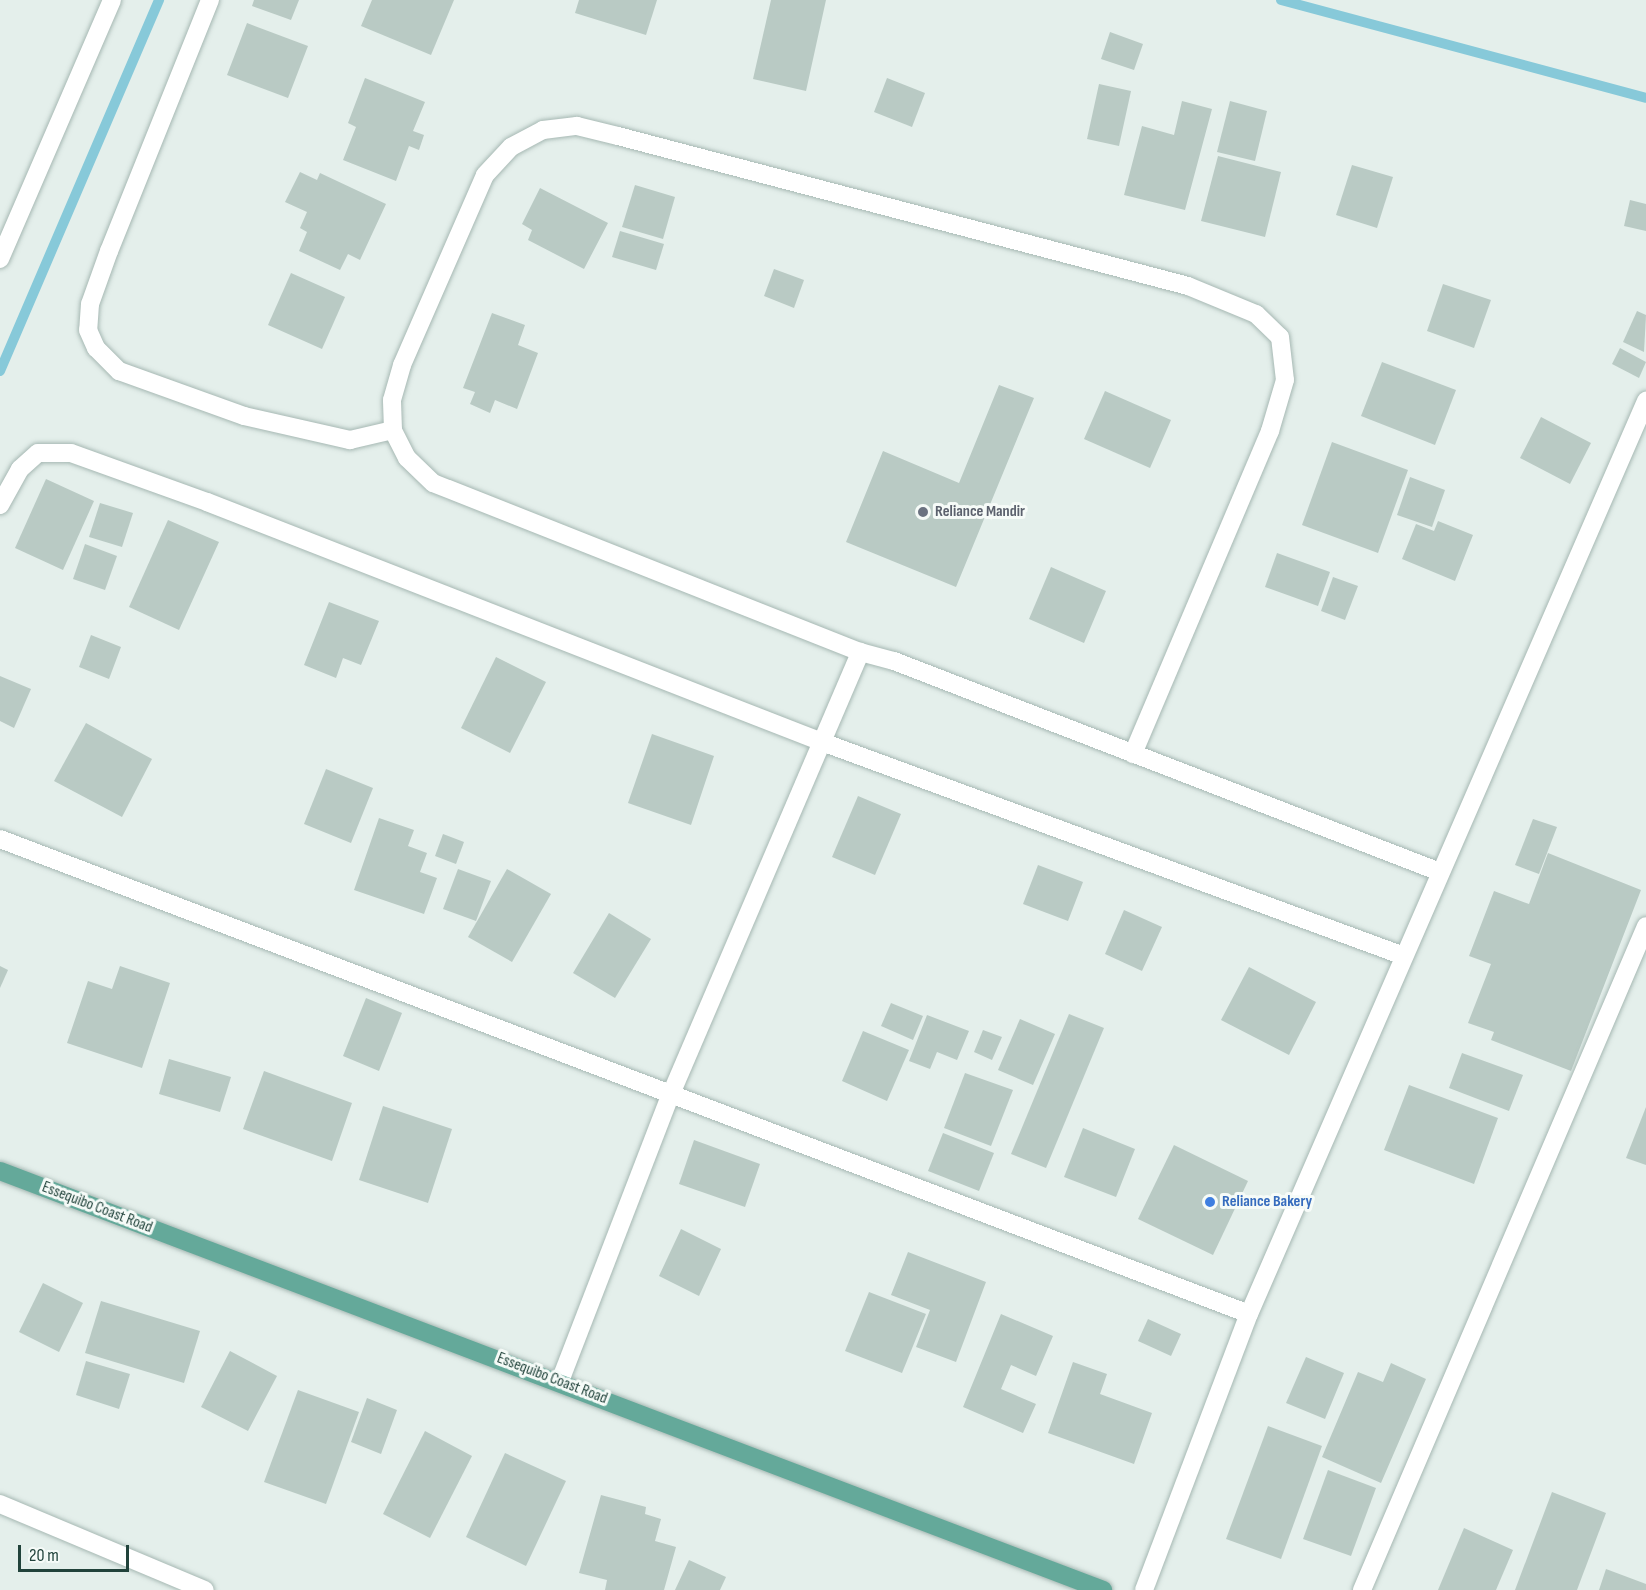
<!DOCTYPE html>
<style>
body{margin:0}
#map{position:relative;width:1646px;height:1590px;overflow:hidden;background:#e4efeb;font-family:"Sofia Sans Condensed",sans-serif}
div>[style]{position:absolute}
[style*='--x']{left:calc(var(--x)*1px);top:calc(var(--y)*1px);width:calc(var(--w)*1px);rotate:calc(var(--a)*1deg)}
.stream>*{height:10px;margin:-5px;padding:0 5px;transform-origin:5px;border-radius:5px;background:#87c9d9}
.building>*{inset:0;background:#b9cac4}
.roads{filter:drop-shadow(0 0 2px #a6b8b3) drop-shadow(0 0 2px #a6b8b3)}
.street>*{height:18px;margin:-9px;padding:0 9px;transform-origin:9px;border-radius:9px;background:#fff}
.primary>*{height:18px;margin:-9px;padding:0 9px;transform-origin:9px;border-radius:9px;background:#64a99a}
.dots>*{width:16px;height:16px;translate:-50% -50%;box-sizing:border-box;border:3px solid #f6fbf8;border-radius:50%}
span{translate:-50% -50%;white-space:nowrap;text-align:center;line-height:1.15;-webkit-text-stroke:6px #f6fbf8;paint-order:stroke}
.worship-label{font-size:16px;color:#5b616d;font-weight:700}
.left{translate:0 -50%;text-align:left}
.shop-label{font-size:16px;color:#366cbe;font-weight:700}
.street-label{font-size:16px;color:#21433b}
.scale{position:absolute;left:18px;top:1545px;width:111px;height:27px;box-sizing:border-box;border:3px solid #21433b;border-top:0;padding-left:8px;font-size:18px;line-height:21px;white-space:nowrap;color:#21433b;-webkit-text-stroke:4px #f6fbf8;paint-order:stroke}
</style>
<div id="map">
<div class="stream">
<div style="--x:1281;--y:0;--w:378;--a:15"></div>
<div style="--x:0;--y:371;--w:404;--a:-66.8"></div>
</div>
<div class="building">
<div style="clip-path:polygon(254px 0,299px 0,291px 20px,252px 6px)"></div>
<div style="clip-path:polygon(372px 0,454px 0,431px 55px,361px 26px)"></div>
<div style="clip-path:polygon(579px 0,657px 0,646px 35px,575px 13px)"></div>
<div style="clip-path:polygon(771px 0,826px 0,806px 91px,753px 79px)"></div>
<div style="clip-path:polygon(247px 23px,308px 46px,288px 98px,227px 75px)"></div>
<div style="clip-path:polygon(1110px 32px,1143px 44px,1134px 70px,1101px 59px)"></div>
<div style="clip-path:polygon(365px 78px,425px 102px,413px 131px,424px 135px,419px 150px,409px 146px,396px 181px,343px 160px,356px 127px,348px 123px)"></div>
<div style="clip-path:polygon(887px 78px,925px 93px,912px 127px,874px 112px)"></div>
<div style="clip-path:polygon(1099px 84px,1131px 91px,1119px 146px,1087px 139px)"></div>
<div style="clip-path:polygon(1182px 101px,1212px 109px,1185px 210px,1124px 195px,1142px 126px,1174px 135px)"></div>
<div style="clip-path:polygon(1230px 101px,1267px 111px,1255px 161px,1217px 152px)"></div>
<div style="clip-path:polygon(1218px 156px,1281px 172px,1265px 237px,1201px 221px)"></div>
<div style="clip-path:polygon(1352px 165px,1393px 177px,1377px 228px,1336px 215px)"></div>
<div style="clip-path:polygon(300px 172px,317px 180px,320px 173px,386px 204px,360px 260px,348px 254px,340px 270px,299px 251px,307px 232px,300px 228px,307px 212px,285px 202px)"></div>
<div style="clip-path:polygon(635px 185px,675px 197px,663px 239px,622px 227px)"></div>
<div style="clip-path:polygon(540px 188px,608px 223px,584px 269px,528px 240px,532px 230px,522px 224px)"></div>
<div style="clip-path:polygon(1630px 200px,1646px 204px,1646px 231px,1624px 226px)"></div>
<div style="clip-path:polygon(620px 231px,664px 244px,656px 270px,612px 257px)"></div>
<div style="clip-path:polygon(774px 269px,804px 280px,794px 308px,764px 296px)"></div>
<div style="clip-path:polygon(291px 273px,345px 297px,322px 349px,268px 325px)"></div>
<div style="clip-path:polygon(1443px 284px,1491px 300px,1474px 348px,1427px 331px)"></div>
<div style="clip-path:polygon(1637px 311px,1646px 315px,1644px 352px,1623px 342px)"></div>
<div style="clip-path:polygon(492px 313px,525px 325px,518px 345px,538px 353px,517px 409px,495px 400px,490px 413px,470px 404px,475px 392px,463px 388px)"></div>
<div style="clip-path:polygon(1620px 348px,1646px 362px,1639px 378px,1612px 364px)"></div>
<div style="clip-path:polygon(1382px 362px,1456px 390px,1435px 445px,1361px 416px)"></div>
<div style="clip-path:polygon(999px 385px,1034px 398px,956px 587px,846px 542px,883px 451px,959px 483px)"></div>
<div style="clip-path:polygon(1105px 391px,1171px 420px,1150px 468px,1084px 439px)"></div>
<div style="clip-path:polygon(1541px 417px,1591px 443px,1570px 484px,1520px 458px)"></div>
<div style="clip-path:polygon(1332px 442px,1408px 470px,1378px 553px,1302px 525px)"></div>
<div style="clip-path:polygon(1410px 477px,1445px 490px,1432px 527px,1397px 515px)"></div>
<div style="clip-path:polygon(46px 479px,94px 501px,63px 570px,15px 548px)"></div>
<div style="clip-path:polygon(100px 503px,133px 513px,122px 547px,89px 537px)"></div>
<div style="clip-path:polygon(168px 520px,219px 542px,179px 630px,129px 607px)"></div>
<div style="clip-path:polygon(1438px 521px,1473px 535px,1455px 581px,1402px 559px,1416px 524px,1434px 531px)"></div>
<div style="clip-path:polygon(85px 544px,117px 556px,105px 590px,73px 579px)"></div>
<div style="clip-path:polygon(1277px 553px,1330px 572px,1318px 606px,1265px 587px)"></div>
<div style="clip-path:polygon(1051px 567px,1106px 591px,1084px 643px,1029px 619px)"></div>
<div style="clip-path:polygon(1333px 577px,1358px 586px,1345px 620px,1321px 611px)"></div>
<div style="clip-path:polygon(329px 602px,379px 621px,361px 665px,343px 658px,336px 678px,304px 665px)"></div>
<div style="clip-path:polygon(91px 635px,121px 647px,109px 679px,79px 667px)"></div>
<div style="clip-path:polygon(496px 657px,546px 682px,510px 753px,461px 728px)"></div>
<div style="clip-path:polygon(0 676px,31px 689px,14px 728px,0 721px)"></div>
<div style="clip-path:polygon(86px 723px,152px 759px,122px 817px,54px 781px)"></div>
<div style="clip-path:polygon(652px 734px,714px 756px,691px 825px,628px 803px)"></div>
<div style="clip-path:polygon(326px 769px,373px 788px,351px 843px,304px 824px)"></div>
<div style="clip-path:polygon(858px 796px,901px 814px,875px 875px,832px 857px)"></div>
<div style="clip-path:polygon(379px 818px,414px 830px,408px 846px,427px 853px,420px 872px,437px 878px,424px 914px,354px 890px)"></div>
<div style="clip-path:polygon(1533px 819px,1557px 827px,1539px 874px,1515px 865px)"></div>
<div style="clip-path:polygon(443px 834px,464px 842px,456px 864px,435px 856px)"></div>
<div style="clip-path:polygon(1548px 853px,1641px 890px,1571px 1071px,1491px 1040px,1494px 1032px,1468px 1023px,1491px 964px,1469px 956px,1494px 891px,1529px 904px)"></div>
<div style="clip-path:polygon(1038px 865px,1083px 882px,1068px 921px,1023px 904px)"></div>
<div style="clip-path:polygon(458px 869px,491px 881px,476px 921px,443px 909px)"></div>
<div style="clip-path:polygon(507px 869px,551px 894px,512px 962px,468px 937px)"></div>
<div style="clip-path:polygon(1124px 910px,1162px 927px,1142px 971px,1105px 954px)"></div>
<div style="clip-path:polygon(609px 913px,651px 939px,615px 998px,573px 973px)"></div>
<div style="clip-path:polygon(0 966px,8px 970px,0 988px)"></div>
<div style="clip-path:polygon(120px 966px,170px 983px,142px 1068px,67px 1043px,88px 981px,112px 989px)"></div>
<div style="clip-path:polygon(1249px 967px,1316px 1002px,1289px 1055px,1221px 1020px)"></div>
<div style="clip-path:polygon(366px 998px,402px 1013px,379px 1071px,343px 1056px)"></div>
<div style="clip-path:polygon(891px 1003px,923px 1016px,913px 1040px,881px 1026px)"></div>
<div style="clip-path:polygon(1069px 1014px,1104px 1028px,1046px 1168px,1011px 1154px)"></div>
<div style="clip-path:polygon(927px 1015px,969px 1031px,957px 1060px,937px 1052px,930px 1069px,909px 1061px)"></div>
<div style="clip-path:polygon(1020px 1019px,1055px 1034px,1033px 1085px,998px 1070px)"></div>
<div style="clip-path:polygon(983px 1030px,1002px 1037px,992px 1060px,974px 1052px)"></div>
<div style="clip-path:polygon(863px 1031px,909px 1050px,887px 1101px,842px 1081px)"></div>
<div style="clip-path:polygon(1462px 1053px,1523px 1075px,1509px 1111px,1449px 1088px)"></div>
<div style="clip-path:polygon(169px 1059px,231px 1077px,220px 1112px,159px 1094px)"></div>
<div style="clip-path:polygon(264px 1071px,352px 1103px,332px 1161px,243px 1129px)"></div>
<div style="clip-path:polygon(965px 1073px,1013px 1090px,991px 1146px,944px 1128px)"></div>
<div style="clip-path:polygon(1409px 1085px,1498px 1118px,1474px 1184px,1384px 1150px)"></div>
<div style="clip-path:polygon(383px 1106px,452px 1129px,428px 1203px,359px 1180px)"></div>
<div style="clip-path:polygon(1646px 1107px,1646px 1165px,1626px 1158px)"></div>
<div style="clip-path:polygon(1083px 1128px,1135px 1149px,1116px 1197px,1064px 1177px)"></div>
<div style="clip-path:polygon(943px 1133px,994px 1153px,979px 1191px,928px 1171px)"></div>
<div style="clip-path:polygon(694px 1140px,760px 1164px,745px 1207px,679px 1184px)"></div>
<div style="clip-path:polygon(1174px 1145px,1248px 1181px,1213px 1255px,1138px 1219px)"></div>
<div style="clip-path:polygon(681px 1229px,721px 1249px,699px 1296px,659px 1276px)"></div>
<div style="clip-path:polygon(908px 1252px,986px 1282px,956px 1362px,916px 1347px,930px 1310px,891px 1295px)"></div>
<div style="clip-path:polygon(43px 1283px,83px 1303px,59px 1352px,19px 1332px)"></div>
<div style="clip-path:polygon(869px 1292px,926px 1314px,902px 1373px,845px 1351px)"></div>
<div style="clip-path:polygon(101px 1301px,200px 1331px,184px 1383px,85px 1353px)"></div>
<div style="clip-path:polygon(1001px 1314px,1053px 1336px,1036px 1376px,1011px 1365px,1001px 1389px,1036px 1404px,1023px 1433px,963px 1407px)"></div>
<div style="clip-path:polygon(1148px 1319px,1181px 1334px,1171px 1356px,1138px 1341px)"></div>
<div style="clip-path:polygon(230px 1351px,277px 1376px,248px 1431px,201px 1407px)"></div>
<div style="clip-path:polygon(1306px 1357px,1344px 1373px,1325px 1419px,1286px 1403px)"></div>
<div style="clip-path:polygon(86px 1361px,130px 1374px,119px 1409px,76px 1395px)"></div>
<div style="clip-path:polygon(1073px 1362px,1107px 1374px,1100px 1394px,1152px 1413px,1134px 1464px,1048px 1433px)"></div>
<div style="clip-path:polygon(1391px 1363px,1426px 1379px,1381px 1483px,1322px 1457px,1358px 1372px,1383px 1382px)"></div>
<div style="clip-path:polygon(298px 1390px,359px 1412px,326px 1504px,264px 1482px)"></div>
<div style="clip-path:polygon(367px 1398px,397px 1410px,381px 1454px,351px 1442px)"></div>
<div style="clip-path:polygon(1268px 1426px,1322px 1446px,1281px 1559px,1226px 1539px)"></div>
<div style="clip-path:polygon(425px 1431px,472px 1456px,430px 1538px,383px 1514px)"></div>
<div style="clip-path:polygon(505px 1453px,566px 1481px,526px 1566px,466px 1537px)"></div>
<div style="clip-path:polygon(1328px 1470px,1376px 1488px,1351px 1556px,1303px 1539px)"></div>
<div style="clip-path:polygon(1552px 1492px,1606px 1513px,1577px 1590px,1515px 1590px)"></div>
<div style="clip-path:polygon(601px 1495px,646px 1507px,645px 1514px,661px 1519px,655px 1541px,676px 1547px,664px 1590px,605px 1590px,607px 1580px,579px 1573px)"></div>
<div style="clip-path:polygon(1464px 1528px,1513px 1550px,1496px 1590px,1438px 1590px)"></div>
<div style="clip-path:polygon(689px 1560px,726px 1577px,720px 1590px,675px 1590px)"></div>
<div style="clip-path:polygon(1606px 1569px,1646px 1584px,1646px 1590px,1599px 1590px)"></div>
</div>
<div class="roads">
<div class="street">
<div style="--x:210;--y:0;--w:271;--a:111.9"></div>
<div style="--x:109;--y:251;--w:56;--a:109.7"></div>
<div style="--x:90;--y:304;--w:26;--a:94"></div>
<div style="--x:88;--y:330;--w:20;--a:66"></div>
<div style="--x:96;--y:348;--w:33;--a:45"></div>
<div style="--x:119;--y:371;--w:133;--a:19.8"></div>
<div style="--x:244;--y:416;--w:109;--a:12.8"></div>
<div style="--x:350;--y:440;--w:44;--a:-13.1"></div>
<div style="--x:0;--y:259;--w:282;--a:-66.6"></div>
<div style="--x:0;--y:505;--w:41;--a:-60.9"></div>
<div style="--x:20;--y:469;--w:24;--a:-42"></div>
<div style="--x:38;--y:453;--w:33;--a:0"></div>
<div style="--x:71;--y:453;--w:145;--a:19.8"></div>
<div style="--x:207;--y:502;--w:660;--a:21.32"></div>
<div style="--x:822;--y:742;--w:620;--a:20.19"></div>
<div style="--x:860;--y:652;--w:459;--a:-158.4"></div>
<div style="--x:433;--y:483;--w:36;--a:-136"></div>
<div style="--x:407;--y:458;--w:31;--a:-117"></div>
<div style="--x:393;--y:430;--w:30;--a:-92"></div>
<div style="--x:392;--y:400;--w:36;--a:-74"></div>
<div style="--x:402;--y:365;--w:207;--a:-66.4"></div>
<div style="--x:485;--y:175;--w:38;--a:-47"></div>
<div style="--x:511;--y:147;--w:36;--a:-28"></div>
<div style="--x:543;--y:130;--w:34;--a:-7"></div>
<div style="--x:577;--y:126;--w:42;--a:13.7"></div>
<div style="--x:618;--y:136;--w:589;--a:14.74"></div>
<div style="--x:1188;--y:286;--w:74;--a:22.4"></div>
<div style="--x:1256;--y:314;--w:33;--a:44"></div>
<div style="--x:1280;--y:337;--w:43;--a:83.4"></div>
<div style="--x:1285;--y:380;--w:53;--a:106.4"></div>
<div style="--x:1270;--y:431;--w:351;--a:113"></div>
<div style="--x:0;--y:839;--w:1336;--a:20.82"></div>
<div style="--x:560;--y:1381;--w:308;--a:-68.9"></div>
<div style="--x:671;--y:1094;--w:481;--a:-66.8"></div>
<div style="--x:860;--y:652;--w:35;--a:15"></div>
<div style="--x:894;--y:661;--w:585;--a:21.13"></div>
<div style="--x:0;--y:1504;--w:222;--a:22.8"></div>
<div style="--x:1144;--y:1590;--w:295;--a:-69.2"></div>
<div style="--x:1249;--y:1314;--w:996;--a:-66.5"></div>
<div style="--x:1362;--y:1590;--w:722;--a:-66.84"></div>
</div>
<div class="primary">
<div style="--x:0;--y:1171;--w:1180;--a:20.8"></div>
</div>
</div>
<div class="dots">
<div style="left:923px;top:512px;background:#6b7280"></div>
<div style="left:1210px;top:1202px;background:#3f7fe0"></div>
</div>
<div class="worship-label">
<span class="left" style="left:935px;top:512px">Reliance Mandir</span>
</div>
<div class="shop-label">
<span class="left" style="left:1222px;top:1202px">Reliance Bakery</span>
</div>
<div class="street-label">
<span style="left:97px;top:1208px;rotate:21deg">Essequibo Coast Road</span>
<span style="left:552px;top:1379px;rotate:21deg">Essequibo Coast Road</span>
</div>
<div class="scale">20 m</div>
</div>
